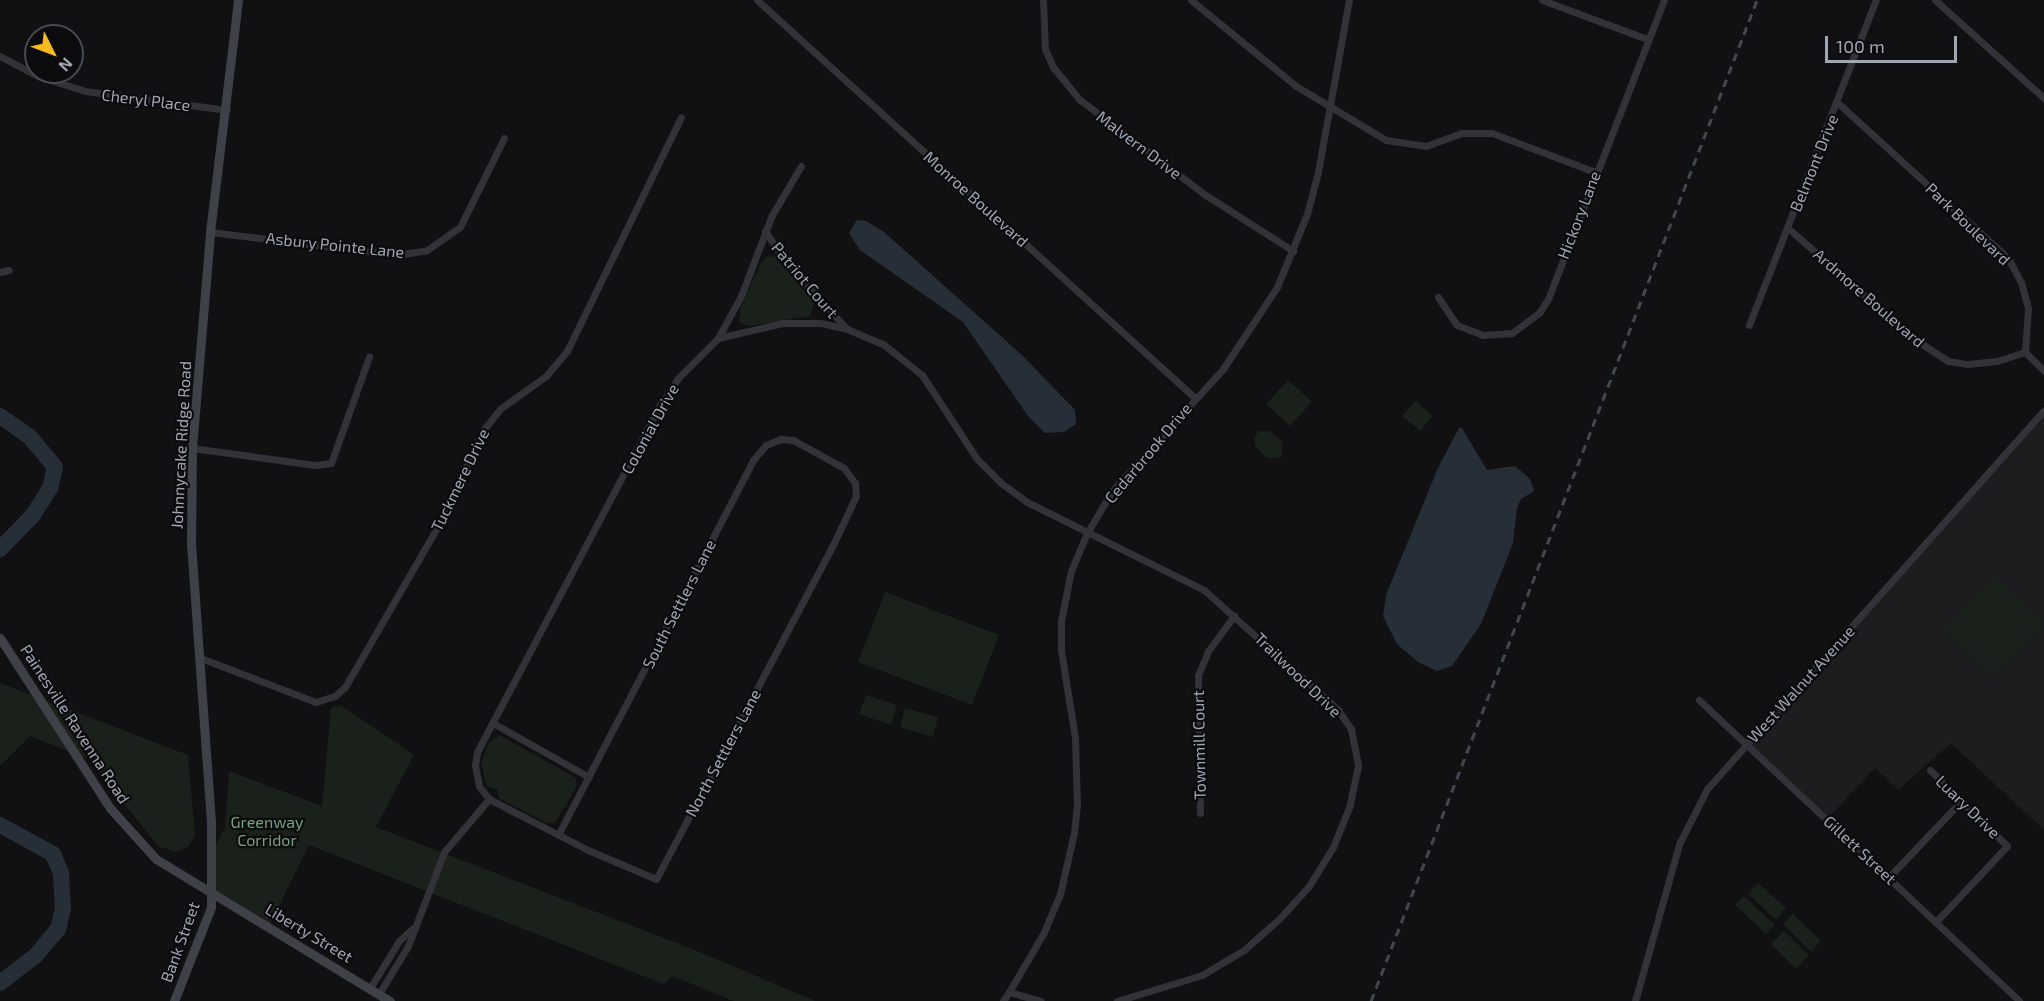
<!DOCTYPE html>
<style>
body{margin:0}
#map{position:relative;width:2044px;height:1001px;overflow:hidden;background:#111113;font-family:"Exo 2",sans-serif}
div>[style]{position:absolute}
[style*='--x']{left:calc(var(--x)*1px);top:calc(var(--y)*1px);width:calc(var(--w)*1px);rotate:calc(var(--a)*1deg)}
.built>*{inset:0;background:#1d1d20}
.green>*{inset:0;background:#19211a}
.water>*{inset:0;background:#262f37}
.river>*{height:16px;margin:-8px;padding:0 8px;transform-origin:8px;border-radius:8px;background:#262f37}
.street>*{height:7px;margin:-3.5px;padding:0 3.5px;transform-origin:3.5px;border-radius:3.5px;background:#323238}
.secondary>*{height:9px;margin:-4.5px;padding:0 4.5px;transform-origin:4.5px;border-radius:4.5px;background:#3f4148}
.rail>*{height:3px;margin-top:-1.5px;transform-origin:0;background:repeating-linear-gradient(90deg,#44464d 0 8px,transparent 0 14px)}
span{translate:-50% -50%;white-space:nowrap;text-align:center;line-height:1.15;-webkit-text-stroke:4.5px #0c0c0e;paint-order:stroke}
.street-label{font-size:16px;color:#a1a6b5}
.park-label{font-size:16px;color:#76a27a}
.north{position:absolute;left:24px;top:24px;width:60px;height:60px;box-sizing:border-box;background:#0c0c0e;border:2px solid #484a51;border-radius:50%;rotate:132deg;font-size:16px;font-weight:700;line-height:24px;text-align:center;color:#a1a6b5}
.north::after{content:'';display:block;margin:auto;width:21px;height:27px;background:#ffbb1c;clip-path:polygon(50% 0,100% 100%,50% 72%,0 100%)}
.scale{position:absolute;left:1825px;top:36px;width:132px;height:27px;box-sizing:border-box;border:3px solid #a1a6b5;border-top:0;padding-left:8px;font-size:18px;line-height:21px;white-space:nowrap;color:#a1a6b5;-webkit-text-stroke:4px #0c0c0e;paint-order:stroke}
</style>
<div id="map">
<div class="built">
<div style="clip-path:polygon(2044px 410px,2044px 830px,1951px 743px,1898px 790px,1875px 768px,1827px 819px,1747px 745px)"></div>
</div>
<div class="green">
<div style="clip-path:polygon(768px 256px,777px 257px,814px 303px,810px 316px,748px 326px,739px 322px,740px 309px,762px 261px)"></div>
<div style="clip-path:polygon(1288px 380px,1312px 402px,1290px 426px,1266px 404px)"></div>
<div style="clip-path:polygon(1416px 401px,1433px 416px,1420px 431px,1402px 416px)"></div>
<div style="clip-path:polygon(1259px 431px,1270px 431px,1283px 442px,1281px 457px,1267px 458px,1255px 446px,1254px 437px)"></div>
<div style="clip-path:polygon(1993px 576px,2044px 624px,1994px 678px,1943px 630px)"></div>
<div style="clip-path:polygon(885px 592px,999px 635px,972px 705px,858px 662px)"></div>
<div style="clip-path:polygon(0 683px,188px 755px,195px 834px,189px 846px,175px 852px,158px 846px,88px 759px,30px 736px,0 766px)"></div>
<div style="clip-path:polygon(866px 695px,897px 705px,891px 725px,859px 714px)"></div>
<div style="clip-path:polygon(340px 705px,414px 755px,376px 827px,695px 950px,815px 1001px,734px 1001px,672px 976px,664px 984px,309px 845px,269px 926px,214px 890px,208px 860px,225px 828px,229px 771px,322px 806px,331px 708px)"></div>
<div style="clip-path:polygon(905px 708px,938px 717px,933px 737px,900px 727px)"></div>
<div style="clip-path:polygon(499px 735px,576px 778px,576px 788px,555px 823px,547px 823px,499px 798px,497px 789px,487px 787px,481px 762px,489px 742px)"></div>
<div style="clip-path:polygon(1758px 883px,1786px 908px,1776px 920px,1748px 894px)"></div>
<div style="clip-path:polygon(1744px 896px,1775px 925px,1766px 934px,1735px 905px)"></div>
<div style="clip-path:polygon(1793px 914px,1821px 941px,1811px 952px,1783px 924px)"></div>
<div style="clip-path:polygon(1784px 931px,1809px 955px,1796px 969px,1771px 944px)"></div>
</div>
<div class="water">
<div style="clip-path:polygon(857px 220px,866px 221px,884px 232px,1023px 356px,1075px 410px,1076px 424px,1064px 432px,1045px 433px,1028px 416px,963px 322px,860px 250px,849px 233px)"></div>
<div style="clip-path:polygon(1459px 428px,1462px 428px,1487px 470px,1515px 466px,1530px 479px,1534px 491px,1521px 499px,1517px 508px,1513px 543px,1481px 624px,1452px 666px,1437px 671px,1418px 662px,1397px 644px,1383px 616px,1386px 595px,1438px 468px)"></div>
</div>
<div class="river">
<div style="--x:0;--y:416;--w:35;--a:35"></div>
<div style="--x:29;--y:436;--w:40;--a:50"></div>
<div style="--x:55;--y:467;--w:22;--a:103"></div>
<div style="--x:50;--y:488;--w:31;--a:122"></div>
<div style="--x:34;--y:514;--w:49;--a:134.2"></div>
<div style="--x:0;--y:825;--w:60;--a:28.7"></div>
<div style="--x:53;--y:854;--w:21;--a:67"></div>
<div style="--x:61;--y:873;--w:35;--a:87"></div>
<div style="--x:63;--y:908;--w:22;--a:103"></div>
<div style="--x:58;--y:929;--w:35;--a:130"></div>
<div style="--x:35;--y:956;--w:44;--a:142.4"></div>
</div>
<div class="street">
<div style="--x:757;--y:0;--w:592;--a:42.26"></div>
<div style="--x:1043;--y:0;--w:49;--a:87.7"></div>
<div style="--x:1045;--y:49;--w:20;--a:66"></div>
<div style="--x:1053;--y:67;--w:41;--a:50.9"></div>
<div style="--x:1079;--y:99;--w:157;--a:37.2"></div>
<div style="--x:1204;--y:194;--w:106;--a:32.6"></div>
<div style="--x:1191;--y:0;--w:136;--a:39.3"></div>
<div style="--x:1296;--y:86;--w:105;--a:31"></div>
<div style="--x:1386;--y:140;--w:40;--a:8.5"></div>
<div style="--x:1426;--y:146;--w:37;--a:-20"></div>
<div style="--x:1461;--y:133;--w:31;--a:0"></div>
<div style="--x:1492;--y:133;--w:110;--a:20.7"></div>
<div style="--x:1542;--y:0;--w:112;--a:20.4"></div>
<div style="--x:1935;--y:0;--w:147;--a:42"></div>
<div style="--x:0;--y:56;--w:43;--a:27.8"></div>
<div style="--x:38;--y:76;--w:49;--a:17.7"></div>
<div style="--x:85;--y:91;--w:143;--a:7.6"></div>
<div style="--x:1838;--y:103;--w:230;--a:42.4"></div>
<div style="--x:2008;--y:258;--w:27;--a:62"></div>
<div style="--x:2021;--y:282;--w:27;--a:75"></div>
<div style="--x:2028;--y:308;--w:44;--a:93.9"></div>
<div style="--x:2025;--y:352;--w:27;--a:45"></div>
<div style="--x:1788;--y:228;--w:163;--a:41.5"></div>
<div style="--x:1910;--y:336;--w:45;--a:33.3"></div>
<div style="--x:1948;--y:361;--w:20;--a:9"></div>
<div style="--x:1968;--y:364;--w:29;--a:-6"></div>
<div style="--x:1997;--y:361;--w:29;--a:-18"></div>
<div style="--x:765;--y:231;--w:40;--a:56"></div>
<div style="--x:787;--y:264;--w:87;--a:47.3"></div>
<div style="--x:210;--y:232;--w:188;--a:7"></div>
<div style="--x:397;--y:255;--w:30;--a:-9"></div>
<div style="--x:427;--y:250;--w:40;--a:-34.9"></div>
<div style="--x:460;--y:227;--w:99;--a:-63.7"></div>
<div style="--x:0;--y:272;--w:9;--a:-13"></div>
<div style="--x:1438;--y:297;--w:34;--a:56"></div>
<div style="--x:1457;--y:325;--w:28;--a:21"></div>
<div style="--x:1483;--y:335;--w:29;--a:-4"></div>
<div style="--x:1512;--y:333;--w:34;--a:-37"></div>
<div style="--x:1539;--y:313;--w:17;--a:-57"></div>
<div style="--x:1548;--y:299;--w:321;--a:-68.8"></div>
<div style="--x:1749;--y:325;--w:349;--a:-68.7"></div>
<div style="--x:718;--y:338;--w:48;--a:-61.3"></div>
<div style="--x:741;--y:296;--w:87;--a:-69.1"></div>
<div style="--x:772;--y:215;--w:57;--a:-59.4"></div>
<div style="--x:192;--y:448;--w:124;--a:7.9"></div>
<div style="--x:315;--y:465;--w:16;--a:-7"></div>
<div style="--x:331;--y:463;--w:113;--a:-70.3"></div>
<div style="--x:198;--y:657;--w:126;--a:20.9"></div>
<div style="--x:316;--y:702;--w:20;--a:-18"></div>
<div style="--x:335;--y:696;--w:13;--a:-42"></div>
<div style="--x:345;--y:687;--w:188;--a:-60"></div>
<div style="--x:439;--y:524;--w:102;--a:-64.9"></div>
<div style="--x:482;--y:432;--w:29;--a:-52"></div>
<div style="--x:500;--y:409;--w:57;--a:-35.7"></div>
<div style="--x:546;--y:376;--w:33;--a:-50"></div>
<div style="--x:567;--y:351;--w:260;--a:-64"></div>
<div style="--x:1699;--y:700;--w:439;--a:43.2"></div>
<div style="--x:493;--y:723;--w:110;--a:29.4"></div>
<div style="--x:1930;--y:770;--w:108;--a:44.6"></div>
<div style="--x:2007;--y:846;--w:104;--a:133.1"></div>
<div style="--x:1200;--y:813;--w:138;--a:-90.8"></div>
<div style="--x:1198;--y:675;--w:26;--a:-67"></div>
<div style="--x:1208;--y:651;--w:44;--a:-53.4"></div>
<div style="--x:558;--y:835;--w:423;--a:-62.5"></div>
<div style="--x:753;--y:460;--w:20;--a:-49"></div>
<div style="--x:766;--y:445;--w:16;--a:-22"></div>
<div style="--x:781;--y:439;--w:12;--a:5"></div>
<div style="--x:793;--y:440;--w:58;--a:28.8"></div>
<div style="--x:844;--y:468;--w:19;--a:54"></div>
<div style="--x:855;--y:483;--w:13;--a:86"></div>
<div style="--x:856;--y:496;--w:52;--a:115.1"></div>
<div style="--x:834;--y:543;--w:380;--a:117.9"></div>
<div style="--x:656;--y:879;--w:74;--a:-156.9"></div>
<div style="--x:588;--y:850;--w:111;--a:-152.7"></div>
<div style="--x:489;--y:799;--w:16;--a:-128"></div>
<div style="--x:479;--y:786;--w:21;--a:-101"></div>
<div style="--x:475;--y:765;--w:13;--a:-81"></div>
<div style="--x:477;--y:752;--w:392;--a:-62.2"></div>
<div style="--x:660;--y:405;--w:32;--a:-56"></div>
<div style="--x:678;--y:378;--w:57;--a:-45"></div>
<div style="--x:718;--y:338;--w:67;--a:-13"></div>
<div style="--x:783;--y:323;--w:38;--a:0"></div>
<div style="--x:821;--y:323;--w:27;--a:13"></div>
<div style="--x:847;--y:329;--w:39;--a:23"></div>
<div style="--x:883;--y:344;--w:50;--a:38.5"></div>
<div style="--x:922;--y:375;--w:100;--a:56.8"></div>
<div style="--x:977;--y:459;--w:34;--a:45"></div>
<div style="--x:1001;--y:483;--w:32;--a:36"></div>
<div style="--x:1027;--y:502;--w:198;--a:26.4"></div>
<div style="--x:1204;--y:590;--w:180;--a:41.8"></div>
<div style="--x:1338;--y:710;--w:23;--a:56"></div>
<div style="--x:1351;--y:729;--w:38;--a:79"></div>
<div style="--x:1358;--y:766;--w:40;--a:102"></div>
<div style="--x:1350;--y:805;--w:45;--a:112"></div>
<div style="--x:1333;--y:847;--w:46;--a:121.6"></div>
<div style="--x:1309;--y:886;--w:45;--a:132.3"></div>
<div style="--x:1279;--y:919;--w:47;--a:138.5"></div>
<div style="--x:1244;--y:950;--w:49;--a:149.2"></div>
<div style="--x:1202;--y:975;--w:89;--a:163"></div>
<div style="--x:1889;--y:877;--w:106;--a:-46.5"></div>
<div style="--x:370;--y:988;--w:55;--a:-58.3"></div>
<div style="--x:399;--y:941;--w:18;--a:-43"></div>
<div style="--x:1009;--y:992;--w:69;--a:-59.7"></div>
<div style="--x:1044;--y:932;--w:41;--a:-67.2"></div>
<div style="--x:1060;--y:894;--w:63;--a:-77.1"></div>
<div style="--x:1074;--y:833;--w:28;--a:-84"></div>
<div style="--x:1077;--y:805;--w:67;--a:-91.7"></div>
<div style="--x:1075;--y:738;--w:89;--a:-99"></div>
<div style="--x:1061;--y:650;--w:29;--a:-90"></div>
<div style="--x:1061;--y:621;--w:51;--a:-78.7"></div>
<div style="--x:1071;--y:571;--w:41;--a:-67.2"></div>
<div style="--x:1087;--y:533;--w:49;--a:-59.2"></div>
<div style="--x:1112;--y:491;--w:165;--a:-47.7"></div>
<div style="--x:1223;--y:369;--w:98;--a:-56.6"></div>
<div style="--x:1277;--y:287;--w:79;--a:-67.7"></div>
<div style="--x:1307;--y:214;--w:43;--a:-75.3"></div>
<div style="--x:1318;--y:172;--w:175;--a:-79.8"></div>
<div style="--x:379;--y:994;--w:56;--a:-58.9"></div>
<div style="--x:408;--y:946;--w:101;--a:-69"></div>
<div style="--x:444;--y:852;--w:70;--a:-49.7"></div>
<div style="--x:1003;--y:1001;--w:11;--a:-56"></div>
<div style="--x:1009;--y:992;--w:33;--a:16"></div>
<div style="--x:1635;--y:1001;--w:163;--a:-74.3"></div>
<div style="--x:1679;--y:844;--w:62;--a:-63"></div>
<div style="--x:1707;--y:789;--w:507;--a:-48.36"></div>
</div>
<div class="secondary">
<div style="--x:0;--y:638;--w:202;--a:57.1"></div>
<div style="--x:110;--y:808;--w:69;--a:48"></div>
<div style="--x:156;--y:859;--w:274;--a:31.3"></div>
<div style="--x:174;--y:1001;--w:101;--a:-68.5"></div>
<div style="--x:211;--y:907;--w:85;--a:-90"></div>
<div style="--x:211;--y:822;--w:277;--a:-94.1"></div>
<div style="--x:191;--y:546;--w:98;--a:-89.4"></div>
<div style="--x:192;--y:448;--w:217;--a:-85.2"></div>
<div style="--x:210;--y:232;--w:234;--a:-83.1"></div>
</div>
<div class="rail">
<div style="--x:1371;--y:1001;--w:1073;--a:-68.91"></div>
</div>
<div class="street-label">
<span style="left:146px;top:100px;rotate:7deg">Cheryl Place</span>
<span style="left:1139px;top:145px;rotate:37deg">Malvern Drive</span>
<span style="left:1814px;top:163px;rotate:-68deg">Belmont Drive</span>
<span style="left:976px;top:199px;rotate:42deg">Monroe Boulevard</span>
<span style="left:1579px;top:215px;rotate:-69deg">Hickory Lane</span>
<span style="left:1968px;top:224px;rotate:44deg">Park Boulevard</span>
<span style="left:335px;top:245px;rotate:6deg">Asbury Pointe Lane</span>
<span style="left:805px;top:280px;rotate:50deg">Patriot Court</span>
<span style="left:1869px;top:298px;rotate:41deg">Ardmore Boulevard</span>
<span style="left:650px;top:429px;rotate:-61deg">Colonial Drive</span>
<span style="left:181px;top:445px;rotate:-87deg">Johnnycake Ridge Road</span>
<span style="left:1148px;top:453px;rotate:-50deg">Cedarbrook Drive</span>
<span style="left:460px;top:480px;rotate:-64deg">Tuckmere Drive</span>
<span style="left:679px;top:604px;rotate:-63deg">South Settlers Lane</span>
<span style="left:1298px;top:675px;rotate:44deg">Trailwood Drive</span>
<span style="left:1801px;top:684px;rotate:-48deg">West Walnut Avenue</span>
<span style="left:75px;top:724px;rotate:57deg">Painesville Ravenna Road</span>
<span style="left:1199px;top:745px;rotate:-91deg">Townmill Court</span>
<span style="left:723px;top:753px;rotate:-62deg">North Settlers Lane</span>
<span style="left:1968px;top:807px;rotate:44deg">Luary Drive</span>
<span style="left:1860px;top:850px;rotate:43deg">Gillett Street</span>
<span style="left:309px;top:933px;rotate:31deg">Liberty Street</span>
<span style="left:180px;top:942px;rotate:-70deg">Bank Street</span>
</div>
<div class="park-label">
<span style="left:267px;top:831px">Greenway<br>Corridor</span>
</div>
<div class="north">N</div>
<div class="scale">100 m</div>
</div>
